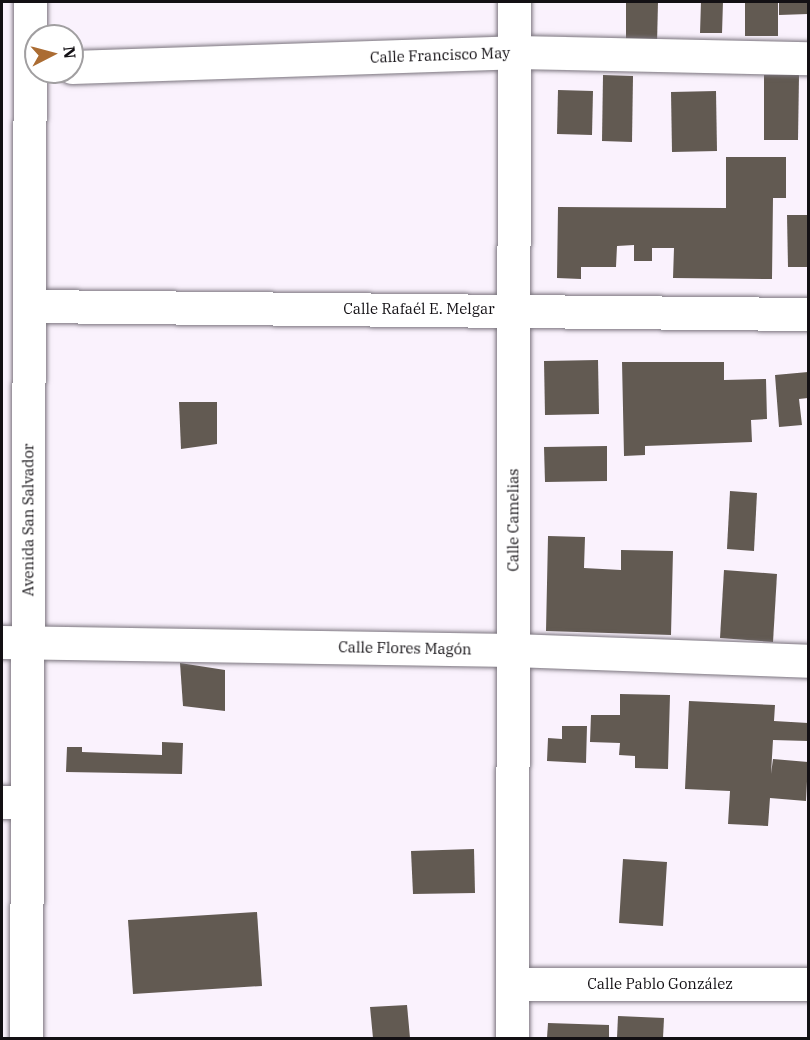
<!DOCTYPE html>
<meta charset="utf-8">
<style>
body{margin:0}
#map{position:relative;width:810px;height:1040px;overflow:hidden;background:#faf2fd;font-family:"IBM Plex Serif",serif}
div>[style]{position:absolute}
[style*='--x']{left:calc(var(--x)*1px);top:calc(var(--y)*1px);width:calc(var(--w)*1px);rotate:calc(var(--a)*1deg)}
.building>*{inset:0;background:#625a52}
.roads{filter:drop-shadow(0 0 2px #7b757e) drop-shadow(0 0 2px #7b757e)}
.minor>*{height:33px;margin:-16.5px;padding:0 16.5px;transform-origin:16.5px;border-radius:16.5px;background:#fff}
.major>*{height:33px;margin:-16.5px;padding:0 16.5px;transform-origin:16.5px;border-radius:16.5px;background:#fff}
span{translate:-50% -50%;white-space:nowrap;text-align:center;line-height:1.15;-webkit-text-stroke:6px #fff;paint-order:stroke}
.street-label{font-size:15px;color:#131014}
.frame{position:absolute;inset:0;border:3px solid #131014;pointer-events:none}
.north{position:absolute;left:24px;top:24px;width:60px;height:60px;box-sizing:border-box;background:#fff;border:2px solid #a19fa1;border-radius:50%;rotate:84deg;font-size:16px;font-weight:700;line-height:24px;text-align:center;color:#131014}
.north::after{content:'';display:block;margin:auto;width:21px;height:27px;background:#ab6c33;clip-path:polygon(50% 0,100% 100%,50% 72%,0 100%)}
</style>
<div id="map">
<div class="building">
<div style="clip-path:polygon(626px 2px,658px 2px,657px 44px,626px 44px)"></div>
<div style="clip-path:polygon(701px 2px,723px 2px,722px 33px,700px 33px)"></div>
<div style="clip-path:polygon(745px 2px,778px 2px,778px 36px,745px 36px)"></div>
<div style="clip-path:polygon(779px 2px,808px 2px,808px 14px,779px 15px)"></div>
<div style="clip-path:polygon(603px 75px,633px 76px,632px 142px,602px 141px)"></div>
<div style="clip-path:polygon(764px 75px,799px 75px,798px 140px,764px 140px)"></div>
<div style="clip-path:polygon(558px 90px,593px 91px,592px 135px,557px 134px)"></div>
<div style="clip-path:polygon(716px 91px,717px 151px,672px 152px,671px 92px)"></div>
<div style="clip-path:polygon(726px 157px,786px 157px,786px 198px,773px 198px,772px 279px,673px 278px,674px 248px,652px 248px,652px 261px,634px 261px,634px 245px,617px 246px,616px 267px,581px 267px,581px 279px,557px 278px,558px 207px,726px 208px)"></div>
<div style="clip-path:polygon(787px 215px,808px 215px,808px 267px,788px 267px)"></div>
<div style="clip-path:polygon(598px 360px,599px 414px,545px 415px,544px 361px)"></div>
<div style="clip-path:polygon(622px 362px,724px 362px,724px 380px,766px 379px,767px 419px,751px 420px,752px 442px,645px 446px,645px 455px,624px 456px)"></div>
<div style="clip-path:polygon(808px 372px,808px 398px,799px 399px,802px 425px,779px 427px,775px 375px)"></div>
<div style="clip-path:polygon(179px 402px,217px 402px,217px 444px,181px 449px)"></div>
<div style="clip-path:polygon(607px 446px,607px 481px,545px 482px,544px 447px)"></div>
<div style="clip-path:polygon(730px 491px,757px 493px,754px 551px,727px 549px)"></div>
<div style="clip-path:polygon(548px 536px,585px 537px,584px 568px,621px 570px,621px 550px,673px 551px,671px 635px,546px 631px)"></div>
<div style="clip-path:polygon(724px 570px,777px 574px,773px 642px,720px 638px)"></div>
<div style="clip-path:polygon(180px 663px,225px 670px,225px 711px,183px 706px)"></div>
<div style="clip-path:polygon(620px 694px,670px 695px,668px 769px,635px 768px,635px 756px,619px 755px,620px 743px,590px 742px,591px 715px,620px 715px)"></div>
<div style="clip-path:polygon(689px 701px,775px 705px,774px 721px,808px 723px,808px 741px,773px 740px,771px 774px,773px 759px,808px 762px,806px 801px,770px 798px,768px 826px,728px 824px,730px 791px,685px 789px)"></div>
<div style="clip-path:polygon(562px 726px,587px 726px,586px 763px,547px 761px,548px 738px,562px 739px)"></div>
<div style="clip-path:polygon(162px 742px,183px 743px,182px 774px,66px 772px,67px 747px,82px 747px,82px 752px,162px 755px)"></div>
<div style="clip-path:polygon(474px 849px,475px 893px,413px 894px,411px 851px)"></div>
<div style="clip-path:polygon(623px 859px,667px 862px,663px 926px,619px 923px)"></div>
<div style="clip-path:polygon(257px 912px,262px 986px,133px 994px,128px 920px)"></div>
<div style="clip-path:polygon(407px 1005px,410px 1038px,373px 1038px,370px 1007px)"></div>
<div style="clip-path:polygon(618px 1016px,664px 1018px,663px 1038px,617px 1038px)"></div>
<div style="clip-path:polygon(548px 1023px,609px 1025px,609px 1038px,547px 1038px)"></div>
</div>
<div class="roads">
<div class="minor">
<div style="--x:72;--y:67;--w:443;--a:-1.9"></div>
<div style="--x:515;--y:52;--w:293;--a:1.2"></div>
<div style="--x:29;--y:306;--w:779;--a:0.59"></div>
<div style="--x:2;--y:642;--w:511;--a:0.9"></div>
<div style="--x:513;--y:650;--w:295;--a:2.1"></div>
<div style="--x:2;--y:802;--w:25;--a:0"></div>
<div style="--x:512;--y:984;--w:296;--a:0"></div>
<div style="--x:512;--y:1038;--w:1036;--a:-89.89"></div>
</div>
<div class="major">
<div style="--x:26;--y:1038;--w:1036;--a:-89.78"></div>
</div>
</div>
<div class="street-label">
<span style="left:440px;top:55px;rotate:-2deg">Calle Francisco May</span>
<span style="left:419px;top:309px">Calle Rafaél E. Melgar</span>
<span style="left:28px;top:520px;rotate:-90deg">Avenida San Salvador</span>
<span style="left:513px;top:520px;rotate:-90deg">Calle Camelias</span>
<span style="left:405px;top:648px;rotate:1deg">Calle Flores Magón</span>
<span style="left:660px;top:984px">Calle Pablo González</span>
</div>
<div class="frame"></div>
<div class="north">N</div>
</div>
